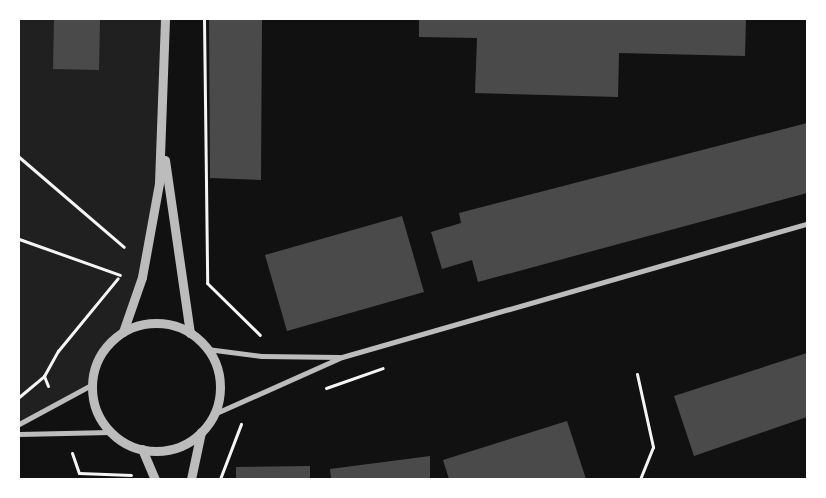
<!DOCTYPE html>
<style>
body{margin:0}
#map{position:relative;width:826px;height:498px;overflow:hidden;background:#111;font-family:"Asap Condensed",sans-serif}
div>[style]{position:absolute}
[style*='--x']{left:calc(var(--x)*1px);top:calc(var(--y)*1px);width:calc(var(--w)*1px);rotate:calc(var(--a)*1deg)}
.green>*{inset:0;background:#202020}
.building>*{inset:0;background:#4a4a4a}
.path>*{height:3px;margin:-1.5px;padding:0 1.5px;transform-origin:1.5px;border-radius:1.5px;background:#f5f5f5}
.minor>*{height:5px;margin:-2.5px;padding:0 2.5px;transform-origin:2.5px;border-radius:2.5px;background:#bcbcbc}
.tertiary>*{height:9px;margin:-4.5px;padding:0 4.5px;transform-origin:4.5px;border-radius:4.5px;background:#bcbcbc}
.tertiary>.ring{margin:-4.5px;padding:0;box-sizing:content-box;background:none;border:9px solid #bcbcbc;border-radius:50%}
span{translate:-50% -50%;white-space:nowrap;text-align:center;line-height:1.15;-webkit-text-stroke:5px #fff;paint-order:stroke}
.frame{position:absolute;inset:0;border:20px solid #fff;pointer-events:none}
</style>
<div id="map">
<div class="green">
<div style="clip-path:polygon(19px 19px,165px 19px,154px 223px,123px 332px,100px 355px,91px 385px,19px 424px)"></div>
</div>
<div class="building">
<div style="clip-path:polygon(54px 19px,100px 19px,99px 70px,53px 69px)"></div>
<div style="clip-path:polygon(209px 19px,262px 19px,261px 180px,210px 178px)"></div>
<div style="clip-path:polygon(419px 19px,746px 19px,745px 56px,619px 53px,618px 97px,475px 93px,477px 38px,419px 37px)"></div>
<div style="clip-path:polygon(807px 123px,807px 193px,478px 282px,472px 260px,442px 269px,431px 232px,461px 223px,459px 213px)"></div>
<div style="clip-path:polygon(402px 216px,424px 292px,287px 331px,265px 255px)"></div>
<div style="clip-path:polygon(807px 353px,807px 417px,694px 456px,674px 396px)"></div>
<div style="clip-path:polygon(567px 421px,586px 479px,449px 479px,443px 460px)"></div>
<div style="clip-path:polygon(430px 456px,430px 479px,331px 479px,330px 469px)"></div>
<div style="clip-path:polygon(310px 466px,310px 479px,236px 479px,236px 467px)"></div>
</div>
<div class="path">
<div style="--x:204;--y:19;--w:264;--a:89.3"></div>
<div style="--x:207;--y:283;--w:74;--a:44.5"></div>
<div style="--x:19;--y:157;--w:138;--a:40.6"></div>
<div style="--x:19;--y:239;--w:107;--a:19.6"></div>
<div style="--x:637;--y:374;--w:75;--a:77.6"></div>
<div style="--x:653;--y:447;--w:35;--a:112"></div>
<div style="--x:48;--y:386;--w:11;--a:-112"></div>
<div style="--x:44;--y:376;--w:29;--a:-61"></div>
<div style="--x:58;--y:351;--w:94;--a:-50.6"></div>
<div style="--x:326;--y:388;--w:60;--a:-19.3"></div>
<div style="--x:19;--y:397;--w:33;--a:-40"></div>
<div style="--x:72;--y:453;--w:21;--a:71"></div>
<div style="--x:79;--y:473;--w:52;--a:2.2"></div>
<div style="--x:220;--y:479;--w:59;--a:-69.1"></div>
</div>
<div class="minor">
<div style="--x:207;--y:349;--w:55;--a:7.3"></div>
<div style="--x:262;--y:356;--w:77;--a:0.7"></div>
<div style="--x:214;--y:414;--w:140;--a:-24"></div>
<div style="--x:342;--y:357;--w:484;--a:-16"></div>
<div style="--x:19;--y:424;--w:82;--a:-28.4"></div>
<div style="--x:19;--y:434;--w:91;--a:-1.3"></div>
</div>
<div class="tertiary">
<div style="--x:165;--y:160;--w:175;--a:81.8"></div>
<div class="ring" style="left:92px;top:323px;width:119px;height:119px"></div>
<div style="--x:123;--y:332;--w:58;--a:-70.9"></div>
<div style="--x:142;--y:277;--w:96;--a:-79.7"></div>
<div style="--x:159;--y:183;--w:164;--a:-87.9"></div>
<div style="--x:142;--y:449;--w:33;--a:67"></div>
<div style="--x:191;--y:479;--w:48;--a:-78"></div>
</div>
<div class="frame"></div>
</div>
